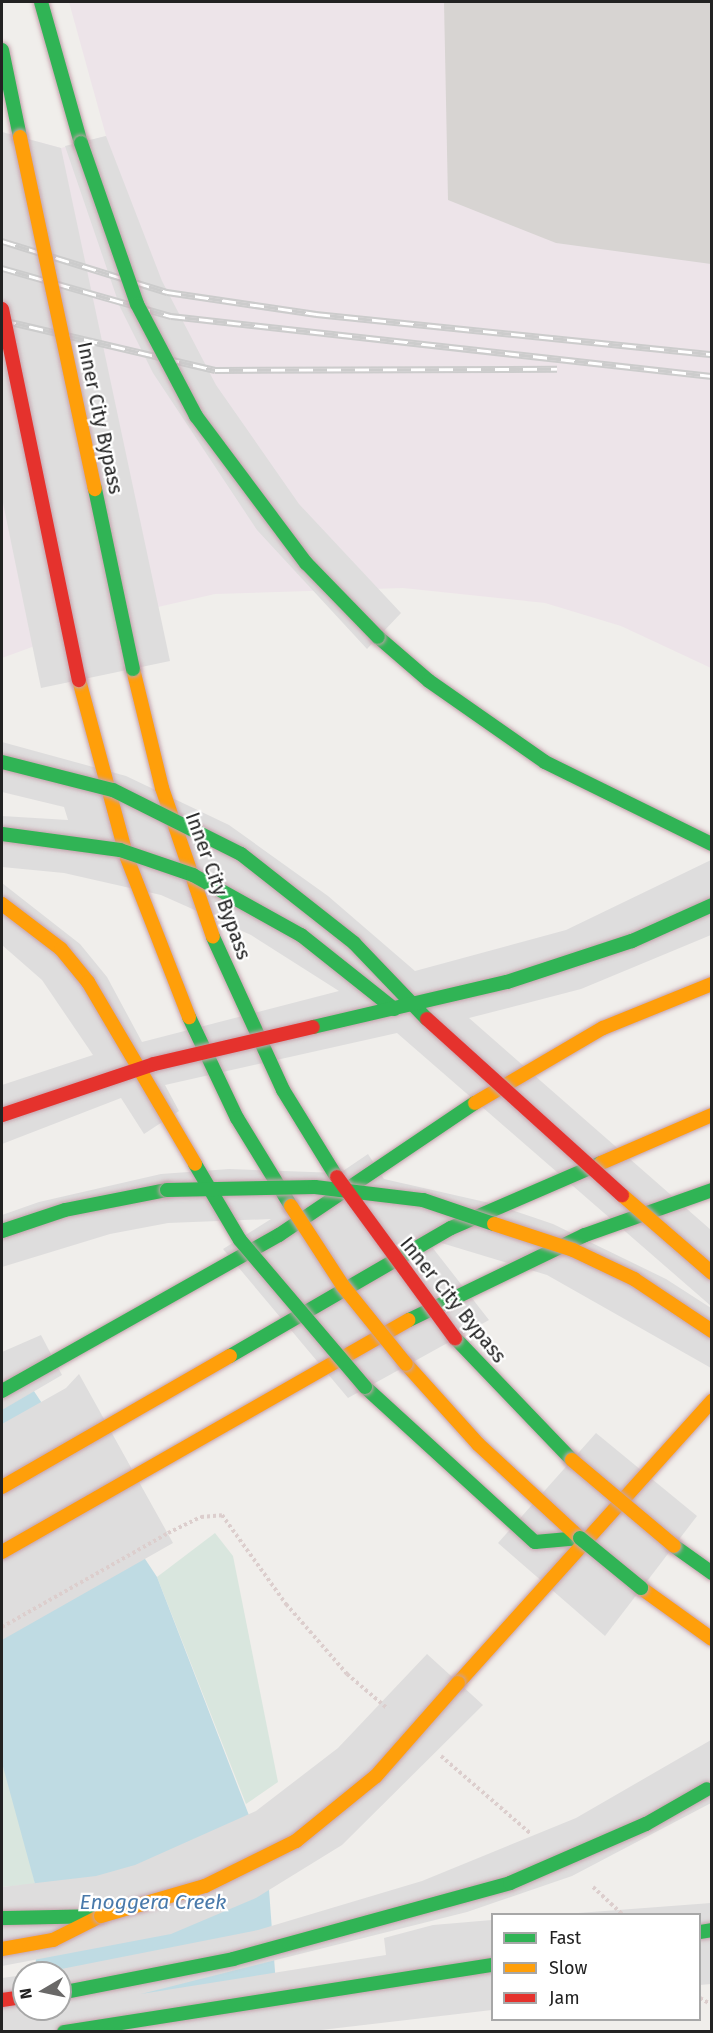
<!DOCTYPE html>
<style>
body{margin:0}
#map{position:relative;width:713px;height:2033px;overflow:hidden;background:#f0eeeb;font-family:"Fira Sans",sans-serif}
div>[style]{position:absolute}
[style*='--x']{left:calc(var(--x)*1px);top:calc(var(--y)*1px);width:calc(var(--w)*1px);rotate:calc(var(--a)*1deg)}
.industrial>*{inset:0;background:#ede4e9}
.wetland>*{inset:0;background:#d9e6de}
.water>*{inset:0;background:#bfdbe3}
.pier>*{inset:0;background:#dedddd}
.building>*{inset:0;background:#d7d4d2}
.path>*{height:4px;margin-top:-2px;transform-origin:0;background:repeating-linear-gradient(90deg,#dccecd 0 3px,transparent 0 6px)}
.roads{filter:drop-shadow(0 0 2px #c5a2ac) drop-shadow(0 0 2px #c5a2ac)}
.fast>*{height:14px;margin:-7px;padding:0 7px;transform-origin:7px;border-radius:7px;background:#30b455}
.slow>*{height:14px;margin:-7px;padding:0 7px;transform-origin:7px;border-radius:7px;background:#ff9f0a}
.jam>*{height:14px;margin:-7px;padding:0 7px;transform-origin:7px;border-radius:7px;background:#e5322d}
.rail>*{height:7px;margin-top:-3.5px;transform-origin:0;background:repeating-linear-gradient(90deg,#fff 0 14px,#ccc 0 28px);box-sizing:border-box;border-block:2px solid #ccc}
.bridges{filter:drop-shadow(0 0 2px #c5a2ac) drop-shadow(0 0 2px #c5a2ac)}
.fast-bridge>*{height:14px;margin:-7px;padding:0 7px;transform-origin:7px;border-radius:7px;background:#30b455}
.slow-bridge>*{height:14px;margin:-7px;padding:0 7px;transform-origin:7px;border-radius:7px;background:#ff9f0a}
.jam-bridge>*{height:14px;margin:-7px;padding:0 7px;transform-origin:7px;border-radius:7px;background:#e5322d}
span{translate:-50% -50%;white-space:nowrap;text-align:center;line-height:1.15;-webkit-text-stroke:4.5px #fff;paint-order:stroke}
.street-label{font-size:20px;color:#222}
.water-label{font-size:21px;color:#4a7aab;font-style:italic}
.frame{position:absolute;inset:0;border:3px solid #222;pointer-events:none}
.legend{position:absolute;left:491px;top:1913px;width:210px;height:108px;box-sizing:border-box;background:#fff;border:2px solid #a7a7a7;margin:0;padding:8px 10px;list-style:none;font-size:18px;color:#222}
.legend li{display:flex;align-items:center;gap:12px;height:30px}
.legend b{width:30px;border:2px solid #a7a7a7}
.north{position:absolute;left:12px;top:1961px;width:60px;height:60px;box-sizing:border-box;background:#fff;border:2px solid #a7a7a7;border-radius:50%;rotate:261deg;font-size:16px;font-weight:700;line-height:24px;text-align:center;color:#222}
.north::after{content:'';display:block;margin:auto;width:21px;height:27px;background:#6a6968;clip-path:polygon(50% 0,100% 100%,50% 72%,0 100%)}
</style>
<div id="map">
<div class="industrial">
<div style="clip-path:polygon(69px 2px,711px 2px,711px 668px,621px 626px,545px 603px,403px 588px,215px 594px,114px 617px,2px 658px,2px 132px,61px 148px,106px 136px)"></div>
</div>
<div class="wetland">
<div style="clip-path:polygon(215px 1533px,233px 1556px,278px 1782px,246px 1804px,157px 1577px)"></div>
<div style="clip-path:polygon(2px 1763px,25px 1833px,35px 1884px,2px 1887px)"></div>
</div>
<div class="water">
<div style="clip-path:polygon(2px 1356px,18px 1367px,157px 1577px,267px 1862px,279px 2026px,60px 2009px,60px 1973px,36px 1973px,35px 1884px,2px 1763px)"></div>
</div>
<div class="pier">
<div style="clip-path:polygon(2px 132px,61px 148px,170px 661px,41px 688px,2px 498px)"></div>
<div style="clip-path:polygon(106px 136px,162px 281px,216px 385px,299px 504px,401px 613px,367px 649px,257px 530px,153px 373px,120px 307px,65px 146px)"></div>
<div style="clip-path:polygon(2px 742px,126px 776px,229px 825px,328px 896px,415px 971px,566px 930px,711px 860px,711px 935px,581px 989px,469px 1018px,711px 1230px,711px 1306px,397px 1033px,165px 1085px,179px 1111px,144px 1134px,121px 1098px,2px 1144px,2px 1085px,93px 1055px,42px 980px,2px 945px,2px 883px,80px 944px,107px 977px,142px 1042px,339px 991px,251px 935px,161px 895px,64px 873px,2px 867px,2px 816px,68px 820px,64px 807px,2px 792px)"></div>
<div style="clip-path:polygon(368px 1154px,384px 1179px,494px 1204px,553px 1224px,666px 1279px,711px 1308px,711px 1368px,547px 1275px,425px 1238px,489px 1320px,348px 1398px,223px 1249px,271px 1219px,168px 1223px,110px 1234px,2px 1267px,2px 1215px,39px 1202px,161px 1174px,229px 1169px,340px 1173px)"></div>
<div style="clip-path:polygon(41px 1335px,62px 1375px,2px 1410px,2px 1352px)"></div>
<div style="clip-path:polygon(79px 1374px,173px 1543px,2px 1640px,2px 1424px,66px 1388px)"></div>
<div style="clip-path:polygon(596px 1433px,697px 1516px,605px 1636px,498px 1543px)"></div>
<div style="clip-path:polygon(427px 1654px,483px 1705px,342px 1845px,256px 1898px,171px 1934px,2px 1966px,2px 1887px,96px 1876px,135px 1865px,256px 1811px,338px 1748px)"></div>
<div style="clip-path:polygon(711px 1740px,711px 1803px,572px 1876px,467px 1912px,141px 1994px,386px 1955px,384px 1938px,433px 1925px,492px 1920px,492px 2010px,304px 2032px,2px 2031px,2px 1978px,24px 1975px,24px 2009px,60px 2009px,60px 1973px,41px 1973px,258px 1930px,422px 1881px,576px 1818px)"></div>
<div style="clip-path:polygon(711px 1903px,711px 1984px,700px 1985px,700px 1914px,565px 1914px)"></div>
</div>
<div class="building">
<div style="clip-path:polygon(444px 2px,711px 2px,711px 264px,556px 243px,448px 200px)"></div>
</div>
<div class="path">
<div style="--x:2;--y:1627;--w:191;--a:-29.5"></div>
<div style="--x:168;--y:1533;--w:37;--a:-26"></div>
<div style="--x:201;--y:1517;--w:21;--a:-5"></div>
<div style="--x:222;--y:1515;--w:110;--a:54.3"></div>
<div style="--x:286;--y:1604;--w:93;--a:48.9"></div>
<div style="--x:347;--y:1674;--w:54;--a:40.5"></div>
<div style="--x:441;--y:1756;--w:118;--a:40.9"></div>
<div style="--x:593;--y:1887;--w:40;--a:43"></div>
<div style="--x:700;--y:1998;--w:14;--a:30"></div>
</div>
<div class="roads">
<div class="fast">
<div style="--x:41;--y:2;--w:147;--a:74.2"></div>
<div style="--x:2;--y:50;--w:89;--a:78.3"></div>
<div style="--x:378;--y:637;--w:67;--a:40.8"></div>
<div style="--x:429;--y:681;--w:141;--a:34.9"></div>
<div style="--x:545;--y:762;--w:186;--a:26.2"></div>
<div style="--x:213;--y:937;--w:168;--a:65.4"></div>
<div style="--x:283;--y:1090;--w:101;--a:58.4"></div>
<div style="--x:189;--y:1017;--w:112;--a:64.6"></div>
<div style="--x:237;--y:1118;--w:103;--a:58.5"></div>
<div style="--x:2;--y:1231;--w:66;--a:-18.4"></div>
<div style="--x:65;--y:1210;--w:104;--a:-11.1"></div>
<div style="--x:409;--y:1320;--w:195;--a:-25.8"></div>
<div style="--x:585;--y:1235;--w:135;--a:-19.5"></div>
<div style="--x:455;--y:1338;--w:169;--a:46.2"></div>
<div style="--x:230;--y:1356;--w:255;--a:-30.1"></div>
<div style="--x:451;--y:1228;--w:163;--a:-23.4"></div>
<div style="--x:365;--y:1387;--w:230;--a:42.4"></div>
<div style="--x:535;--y:1542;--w:45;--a:-5.1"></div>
<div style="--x:2;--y:1391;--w:318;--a:-29.4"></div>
<div style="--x:279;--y:1235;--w:236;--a:-34"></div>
<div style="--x:674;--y:1546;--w:47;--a:35.4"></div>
<div style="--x:2;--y:1918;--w:94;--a:-1.2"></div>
<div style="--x:700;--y:1932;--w:12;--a:-9"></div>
<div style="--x:64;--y:2032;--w:433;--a:-8.9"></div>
</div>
<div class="slow">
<div style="--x:133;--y:669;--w:122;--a:76.3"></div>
<div style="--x:162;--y:788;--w:157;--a:71.1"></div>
<div style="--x:79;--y:680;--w:184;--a:74.9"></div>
<div style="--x:127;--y:858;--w:171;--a:68.7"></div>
<div style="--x:475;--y:1103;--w:148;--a:-30.4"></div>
<div style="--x:603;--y:1028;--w:118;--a:-22"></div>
<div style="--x:601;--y:1163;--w:121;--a:-23.4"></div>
<div style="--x:406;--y:1364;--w:108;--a:48"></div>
<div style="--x:478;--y:1444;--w:139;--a:42.7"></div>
<div style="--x:2;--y:1487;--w:263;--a:-29.9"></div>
<div style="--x:2;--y:1552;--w:468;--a:-29.7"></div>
<div style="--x:641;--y:1588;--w:87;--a:35.7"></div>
<div style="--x:458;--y:1683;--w:380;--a:-48"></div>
<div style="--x:2;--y:1949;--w:52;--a:-10"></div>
<div style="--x:53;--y:1940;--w:54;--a:-26.6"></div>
</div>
<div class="jam">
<div style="--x:2;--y:2000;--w:22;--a:-8"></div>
</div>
</div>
<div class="rail">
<div style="--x:2;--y:241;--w:173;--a:17.2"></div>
<div style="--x:167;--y:292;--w:151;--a:8.4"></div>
<div style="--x:316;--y:314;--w:398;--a:5.8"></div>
<div style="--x:2;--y:268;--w:176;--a:15.9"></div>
<div style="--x:171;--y:316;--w:544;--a:6.33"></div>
<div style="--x:2;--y:320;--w:219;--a:13.2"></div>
<div style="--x:215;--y:370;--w:342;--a:-0.2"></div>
</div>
<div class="bridges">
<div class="fast-bridge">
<div style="--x:81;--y:143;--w:170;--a:70.8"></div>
<div style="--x:137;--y:304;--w:127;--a:62.2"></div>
<div style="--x:196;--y:416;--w:184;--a:53.2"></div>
<div style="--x:306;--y:563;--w:103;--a:45.8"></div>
<div style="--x:95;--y:489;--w:184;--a:78.1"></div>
<div style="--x:2;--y:762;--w:114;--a:14.2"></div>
<div style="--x:113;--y:790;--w:143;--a:26.6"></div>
<div style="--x:241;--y:854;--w:144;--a:38.2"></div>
<div style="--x:354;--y:943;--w:105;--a:46.2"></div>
<div style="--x:2;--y:834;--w:119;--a:7.7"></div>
<div style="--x:120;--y:850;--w:77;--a:18.9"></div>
<div style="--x:193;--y:875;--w:124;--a:29.1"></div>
<div style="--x:301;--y:935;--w:119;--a:38.5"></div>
<div style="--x:313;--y:1027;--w:199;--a:-13.1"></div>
<div style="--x:507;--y:982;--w:132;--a:-18.2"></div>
<div style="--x:632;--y:941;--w:88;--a:-24.2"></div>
<div style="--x:195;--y:1164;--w:88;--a:59.4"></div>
<div style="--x:240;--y:1240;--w:193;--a:49.6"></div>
<div style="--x:167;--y:1190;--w:148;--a:-1.2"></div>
<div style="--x:315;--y:1187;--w:109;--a:6.9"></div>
<div style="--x:423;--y:1200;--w:75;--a:18.7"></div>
<div style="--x:580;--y:1538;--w:79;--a:39.3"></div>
<div style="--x:60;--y:1993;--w:176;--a:-11.1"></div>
<div style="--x:233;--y:1959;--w:287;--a:-15.3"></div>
<div style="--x:510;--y:1883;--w:148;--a:-23.5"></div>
<div style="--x:646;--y:1824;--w:70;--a:-29.8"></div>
</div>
<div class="slow-bridge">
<div style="--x:20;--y:137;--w:360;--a:78"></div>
<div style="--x:2;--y:904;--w:74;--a:37.3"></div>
<div style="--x:61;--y:949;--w:43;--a:50.7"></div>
<div style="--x:88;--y:982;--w:211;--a:59.5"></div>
<div style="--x:622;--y:1195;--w:119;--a:40.9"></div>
<div style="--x:291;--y:1206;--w:95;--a:57"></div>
<div style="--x:343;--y:1286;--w:100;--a:51.1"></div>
<div style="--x:494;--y:1224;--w:83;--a:18.2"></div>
<div style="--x:573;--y:1250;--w:68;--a:25.4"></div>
<div style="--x:634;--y:1279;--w:94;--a:33.7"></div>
<div style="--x:572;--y:1460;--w:133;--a:40.1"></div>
<div style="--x:101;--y:1916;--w:108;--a:-16.1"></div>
<div style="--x:205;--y:1886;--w:102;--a:-26.3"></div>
<div style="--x:296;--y:1841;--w:103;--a:-39.1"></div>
<div style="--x:376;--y:1776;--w:124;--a:-48.6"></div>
</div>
<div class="jam-bridge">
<div style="--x:2;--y:309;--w:379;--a:78.3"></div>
<div style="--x:427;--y:1019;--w:263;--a:42.1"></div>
<div style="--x:2;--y:1115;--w:160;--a:-18.5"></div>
<div style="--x:154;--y:1064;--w:163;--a:-13.1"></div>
<div style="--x:337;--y:1177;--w:200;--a:53.8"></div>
</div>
</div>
<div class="street-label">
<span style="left:100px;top:418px;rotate:78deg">Inner City Bypass</span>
<span style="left:218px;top:886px;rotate:70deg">Inner City Bypass</span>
<span style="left:453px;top:1300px;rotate:51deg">Inner City Bypass</span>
</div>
<div class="water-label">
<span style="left:153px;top:1902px">Enoggera Creek</span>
</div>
<div class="frame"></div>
<ul class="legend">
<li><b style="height:8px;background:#30b455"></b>Fast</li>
<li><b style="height:8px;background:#ff9f0a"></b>Slow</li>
<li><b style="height:8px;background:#e5322d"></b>Jam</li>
</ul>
<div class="north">N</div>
</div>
